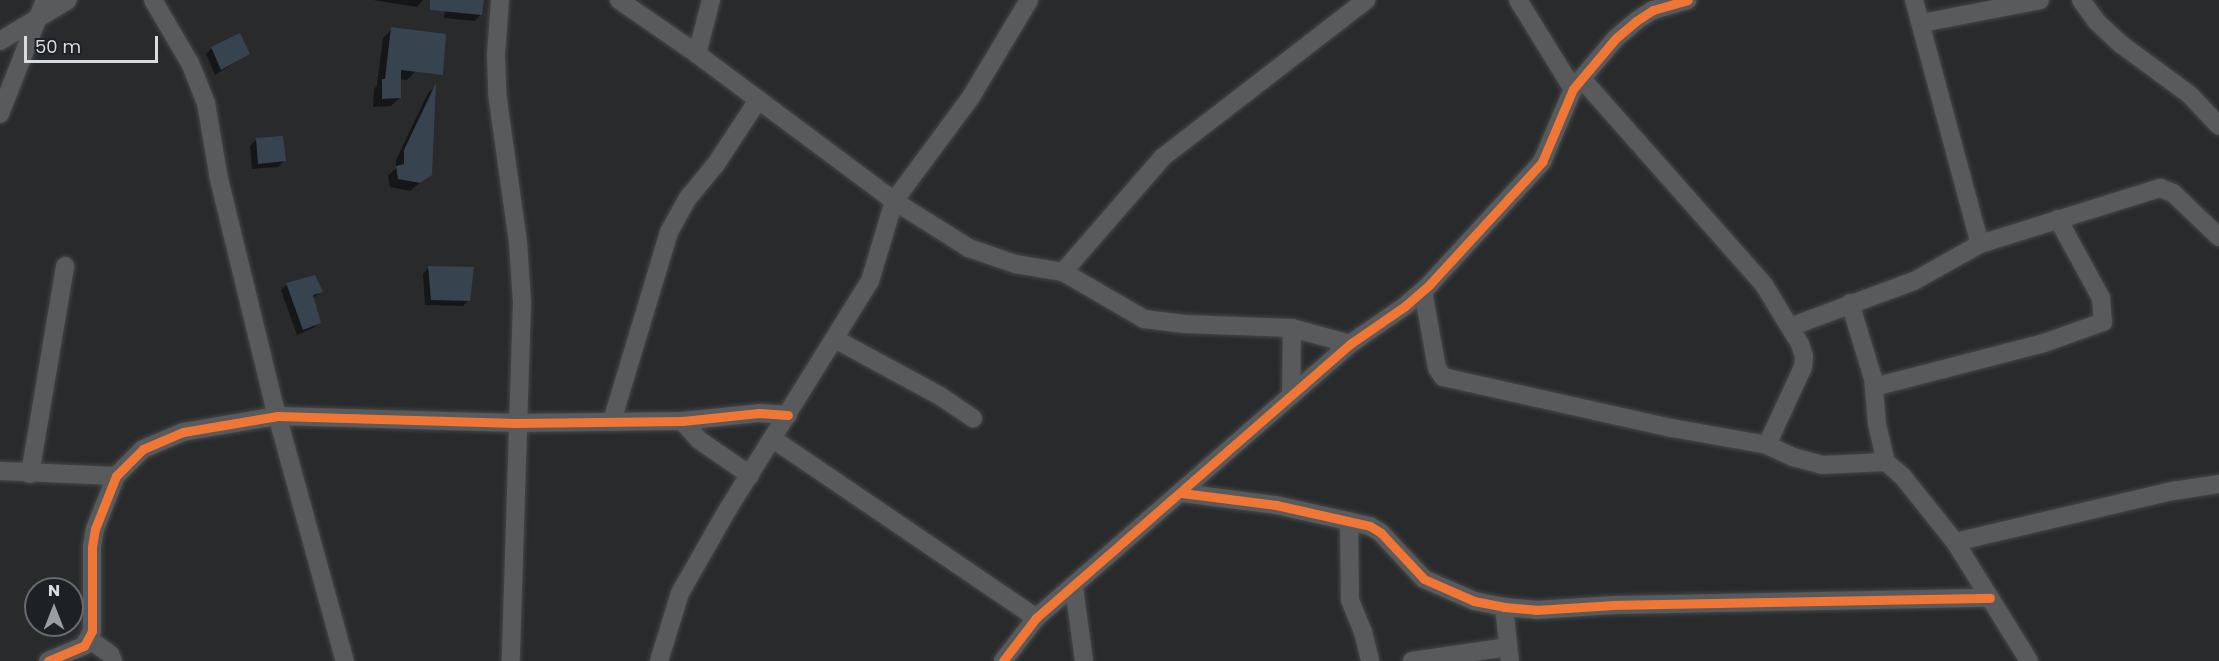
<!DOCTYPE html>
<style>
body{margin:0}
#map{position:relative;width:2219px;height:661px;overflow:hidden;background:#282a2c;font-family:Poppins,sans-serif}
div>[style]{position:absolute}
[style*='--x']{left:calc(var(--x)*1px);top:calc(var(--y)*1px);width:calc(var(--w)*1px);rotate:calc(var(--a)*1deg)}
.shadow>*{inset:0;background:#0007}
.building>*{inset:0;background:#384350}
.roads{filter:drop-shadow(0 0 2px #454749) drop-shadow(0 0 2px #454749)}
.street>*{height:18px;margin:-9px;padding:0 9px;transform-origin:9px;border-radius:9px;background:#595a5c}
.cycleway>*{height:9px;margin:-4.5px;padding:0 4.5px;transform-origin:4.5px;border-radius:4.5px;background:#f07635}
span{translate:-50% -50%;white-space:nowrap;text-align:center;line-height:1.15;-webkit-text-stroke:4.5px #1d2024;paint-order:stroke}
.north{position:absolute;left:24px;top:577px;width:60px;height:60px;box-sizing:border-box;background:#1d2024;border:2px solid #686b6e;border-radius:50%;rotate:0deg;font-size:16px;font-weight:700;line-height:24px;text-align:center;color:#d9dcde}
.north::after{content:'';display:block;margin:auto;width:21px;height:27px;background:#9b9ea0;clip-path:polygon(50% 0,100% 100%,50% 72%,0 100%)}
.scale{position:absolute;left:24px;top:36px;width:134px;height:27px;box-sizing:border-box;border:3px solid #d9dcde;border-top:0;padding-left:8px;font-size:18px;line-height:21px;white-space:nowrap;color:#d9dcde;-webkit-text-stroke:4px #1d2024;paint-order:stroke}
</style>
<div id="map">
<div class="shadow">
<div style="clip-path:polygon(373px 0,423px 0,417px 7px)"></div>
<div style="clip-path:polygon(446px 0,483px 0,481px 14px,475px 21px,444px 18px)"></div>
<div style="clip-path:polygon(392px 29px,416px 71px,407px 80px,400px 79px,400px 97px,391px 106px,373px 107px,374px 89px,377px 85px,383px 38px)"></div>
<div style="clip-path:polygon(212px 48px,248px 54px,215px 75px,206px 54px)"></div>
<div style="clip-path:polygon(435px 87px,431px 174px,410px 191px,390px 187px,388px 176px,396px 168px,396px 160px,428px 93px)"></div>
<div style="clip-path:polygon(256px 140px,285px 160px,278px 167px,252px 169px,250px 146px)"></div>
<div style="clip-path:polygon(429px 267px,469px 300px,463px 306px,425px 305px,423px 274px)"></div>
<div style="clip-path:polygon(287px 284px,321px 292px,312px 299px,320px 322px,313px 328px,297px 335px,281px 290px)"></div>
</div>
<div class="building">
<div style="clip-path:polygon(430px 0,484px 0,482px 15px,430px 10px)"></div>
<div style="clip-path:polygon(391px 27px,446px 34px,443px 75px,401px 70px,401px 98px,382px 99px,382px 79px,385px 79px)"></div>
<div style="clip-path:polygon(240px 33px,250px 54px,221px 70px,211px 47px)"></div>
<div style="clip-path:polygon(436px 83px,432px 175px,420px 183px,398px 179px,396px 166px,404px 164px,404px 150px)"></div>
<div style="clip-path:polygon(283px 136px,286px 161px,258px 164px,256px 138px)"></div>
<div style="clip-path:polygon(428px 266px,474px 267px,470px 301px,431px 300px)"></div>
<div style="clip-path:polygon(315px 275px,323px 292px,313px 295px,321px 323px,303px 330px,286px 283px)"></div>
</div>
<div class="roads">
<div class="street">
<div style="--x:153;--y:0;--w:73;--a:59.6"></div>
<div style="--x:190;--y:63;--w:43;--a:68.2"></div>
<div style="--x:206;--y:103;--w:77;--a:80.3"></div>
<div style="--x:219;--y:179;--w:232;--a:76.3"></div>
<div style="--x:274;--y:404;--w:267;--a:74.6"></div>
<div style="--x:500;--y:0;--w:55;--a:94.2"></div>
<div style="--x:496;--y:55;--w:38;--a:88"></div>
<div style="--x:497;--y:93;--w:150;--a:82"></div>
<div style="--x:518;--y:242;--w:60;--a:86.2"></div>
<div style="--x:522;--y:302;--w:359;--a:91.8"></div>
<div style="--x:619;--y:0;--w:95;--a:34.7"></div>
<div style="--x:697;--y:54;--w:246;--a:36.7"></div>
<div style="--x:894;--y:201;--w:89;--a:32.1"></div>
<div style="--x:969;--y:248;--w:49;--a:19.2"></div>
<div style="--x:1015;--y:264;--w:49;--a:9.5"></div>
<div style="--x:1063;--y:272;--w:94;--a:30.1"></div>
<div style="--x:1144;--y:319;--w:41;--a:7"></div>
<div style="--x:1185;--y:324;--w:107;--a:2.1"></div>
<div style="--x:1292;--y:328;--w:60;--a:15.4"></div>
<div style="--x:1518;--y:0;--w:105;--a:58.3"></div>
<div style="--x:1914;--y:0;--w:253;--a:74.9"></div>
<div style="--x:2081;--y:0;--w:27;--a:54"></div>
<div style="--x:2097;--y:22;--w:34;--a:43"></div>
<div style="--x:2122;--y:45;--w:84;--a:36.3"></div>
<div style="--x:2190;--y:95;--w:42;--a:46.9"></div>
<div style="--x:1922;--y:23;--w:120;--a:-11"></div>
<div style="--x:0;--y:41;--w:79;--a:-31.1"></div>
<div style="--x:697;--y:54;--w:56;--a:-75.5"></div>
<div style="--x:1582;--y:79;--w:275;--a:48.5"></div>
<div style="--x:1764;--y:285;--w:69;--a:58.6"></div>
<div style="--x:1800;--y:344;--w:13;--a:72"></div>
<div style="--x:1804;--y:356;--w:11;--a:95"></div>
<div style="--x:1803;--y:367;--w:86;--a:114.8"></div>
<div style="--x:0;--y:114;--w:123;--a:-68.5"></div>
<div style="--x:1063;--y:272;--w:152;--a:-49"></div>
<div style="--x:1163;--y:157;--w:257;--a:-37.7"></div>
<div style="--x:1423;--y:291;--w:78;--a:79.7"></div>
<div style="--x:1437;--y:368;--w:11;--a:56"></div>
<div style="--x:1443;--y:377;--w:235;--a:12.6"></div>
<div style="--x:1672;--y:428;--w:97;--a:10.1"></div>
<div style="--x:1767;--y:445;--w:29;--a:25"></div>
<div style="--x:1793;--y:457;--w:30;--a:15"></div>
<div style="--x:1822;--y:465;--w:64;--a:-2.7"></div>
<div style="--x:1850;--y:303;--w:78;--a:73"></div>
<div style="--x:1873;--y:378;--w:46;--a:85"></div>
<div style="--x:1877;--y:424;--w:39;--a:77"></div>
<div style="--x:1886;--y:462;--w:23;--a:41"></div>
<div style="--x:1903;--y:477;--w:83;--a:51.3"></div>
<div style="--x:1955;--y:542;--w:140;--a:58.1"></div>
<div style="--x:1790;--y:327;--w:132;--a:-20.4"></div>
<div style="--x:1914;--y:281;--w:76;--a:-29.3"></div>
<div style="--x:1980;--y:244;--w:189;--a:-17.3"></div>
<div style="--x:2160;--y:188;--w:14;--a:21"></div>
<div style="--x:2173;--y:193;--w:64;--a:43.7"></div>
<div style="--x:835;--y:339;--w:119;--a:28.5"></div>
<div style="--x:940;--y:396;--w:40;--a:34"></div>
<div style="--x:1874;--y:387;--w:176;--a:-14.5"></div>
<div style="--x:2044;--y:343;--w:63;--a:-19.6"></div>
<div style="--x:2103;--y:322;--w:24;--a:-95"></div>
<div style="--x:2101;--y:298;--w:90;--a:-118.6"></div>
<div style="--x:1291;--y:396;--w:68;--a:-89.2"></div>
<div style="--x:612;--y:421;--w:197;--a:-73.2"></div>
<div style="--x:669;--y:232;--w:39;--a:-61"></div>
<div style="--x:688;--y:198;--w:44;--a:-50.5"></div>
<div style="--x:716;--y:164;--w:77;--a:-56.7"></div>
<div style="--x:682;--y:421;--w:25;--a:48"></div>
<div style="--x:699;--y:440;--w:62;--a:34.5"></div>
<div style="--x:773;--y:439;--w:318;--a:34.2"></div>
<div style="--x:0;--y:471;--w:116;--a:2.5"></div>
<div style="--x:30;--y:474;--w:211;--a:-80.4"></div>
<div style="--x:1182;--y:493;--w:95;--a:7.3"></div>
<div style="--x:1276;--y:505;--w:96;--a:12.6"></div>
<div style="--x:1370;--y:526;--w:13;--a:32"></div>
<div style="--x:1381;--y:533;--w:63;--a:46.9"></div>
<div style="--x:1424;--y:579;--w:55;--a:23.7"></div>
<div style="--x:1474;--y:601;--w:31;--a:11"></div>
<div style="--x:1504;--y:607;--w:32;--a:5"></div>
<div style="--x:1536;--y:610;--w:78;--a:-3.7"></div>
<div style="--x:1614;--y:605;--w:376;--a:-1.1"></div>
<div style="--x:1349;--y:521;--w:79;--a:89.3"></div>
<div style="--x:1350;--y:600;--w:35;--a:68"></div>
<div style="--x:1363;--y:632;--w:30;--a:76"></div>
<div style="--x:1955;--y:542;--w:224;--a:-13.2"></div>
<div style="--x:2173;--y:491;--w:47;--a:-8.7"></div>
<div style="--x:1074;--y:587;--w:75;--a:82.3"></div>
<div style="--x:1504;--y:607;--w:54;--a:83.7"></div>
<div style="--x:89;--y:639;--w:26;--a:36"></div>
<div style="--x:110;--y:654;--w:8;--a:67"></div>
<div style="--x:48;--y:661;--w:39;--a:-23"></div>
<div style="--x:84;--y:646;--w:17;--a:-62"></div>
<div style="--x:92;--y:631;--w:84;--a:-90"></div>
<div style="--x:92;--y:547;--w:18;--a:-81"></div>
<div style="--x:95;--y:529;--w:57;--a:-68.4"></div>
<div style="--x:116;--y:476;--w:38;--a:-45"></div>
<div style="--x:143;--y:449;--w:43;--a:-23"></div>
<div style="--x:183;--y:432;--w:96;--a:-9.6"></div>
<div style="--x:278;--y:416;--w:238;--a:1.7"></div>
<div style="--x:516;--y:423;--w:166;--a:-0.7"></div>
<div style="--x:682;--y:421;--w:77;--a:-5.9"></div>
<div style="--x:759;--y:413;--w:29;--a:4"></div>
<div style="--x:659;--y:661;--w:71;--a:-72.8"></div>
<div style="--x:680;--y:593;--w:97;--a:-60.3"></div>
<div style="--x:728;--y:509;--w:269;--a:-58.1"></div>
<div style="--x:870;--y:281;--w:84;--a:-73.3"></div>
<div style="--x:894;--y:201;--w:129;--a:-53.5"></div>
<div style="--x:971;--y:97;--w:113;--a:-59.1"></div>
<div style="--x:1003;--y:661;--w:54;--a:-52.5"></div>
<div style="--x:1036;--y:618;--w:417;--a:-41.1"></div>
<div style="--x:1350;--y:344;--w:67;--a:-34.6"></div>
<div style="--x:1405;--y:306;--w:33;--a:-41"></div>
<div style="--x:1430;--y:284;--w:166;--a:-47.4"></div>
<div style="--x:1542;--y:162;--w:79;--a:-67"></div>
<div style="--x:1573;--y:89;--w:67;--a:-49.9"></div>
<div style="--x:1616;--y:38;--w:26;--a:-40"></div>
<div style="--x:1636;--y:21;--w:20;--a:-33"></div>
<div style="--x:1653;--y:10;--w:36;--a:-16"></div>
<div style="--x:1412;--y:661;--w:97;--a:-8.3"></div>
</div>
</div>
<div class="cycleway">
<div style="--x:1182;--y:493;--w:95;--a:7.3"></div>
<div style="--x:1276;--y:505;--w:96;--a:12.6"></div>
<div style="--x:1370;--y:526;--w:13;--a:32"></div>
<div style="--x:1381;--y:533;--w:63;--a:46.9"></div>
<div style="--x:1424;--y:579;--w:55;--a:23.7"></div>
<div style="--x:1474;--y:601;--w:31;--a:11"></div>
<div style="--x:1504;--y:607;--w:32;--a:5"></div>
<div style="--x:1536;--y:610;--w:78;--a:-3.7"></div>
<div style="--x:1614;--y:605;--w:376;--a:-1.1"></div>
<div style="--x:48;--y:661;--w:39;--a:-23"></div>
<div style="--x:84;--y:646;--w:17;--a:-62"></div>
<div style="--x:92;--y:631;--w:84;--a:-90"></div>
<div style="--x:92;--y:547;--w:18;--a:-81"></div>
<div style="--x:95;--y:529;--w:57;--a:-68.4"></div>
<div style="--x:116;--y:476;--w:38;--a:-45"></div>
<div style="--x:143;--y:449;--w:43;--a:-23"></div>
<div style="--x:183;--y:432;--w:96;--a:-9.6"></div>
<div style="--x:278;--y:416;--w:238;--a:1.7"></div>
<div style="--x:516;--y:423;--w:166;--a:-0.7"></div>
<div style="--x:682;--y:421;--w:77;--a:-5.9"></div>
<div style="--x:759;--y:413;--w:29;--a:4"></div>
<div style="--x:1003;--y:661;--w:54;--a:-52.5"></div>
<div style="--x:1036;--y:618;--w:417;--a:-41.1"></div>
<div style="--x:1350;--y:344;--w:67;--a:-34.6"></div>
<div style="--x:1405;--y:306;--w:33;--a:-41"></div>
<div style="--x:1430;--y:284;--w:166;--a:-47.4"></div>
<div style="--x:1542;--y:162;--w:79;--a:-67"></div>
<div style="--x:1573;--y:89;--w:67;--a:-49.9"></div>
<div style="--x:1616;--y:38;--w:26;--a:-40"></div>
<div style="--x:1636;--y:21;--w:20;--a:-33"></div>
<div style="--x:1653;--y:10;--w:36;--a:-16"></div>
</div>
<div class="north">N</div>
<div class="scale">50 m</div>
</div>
